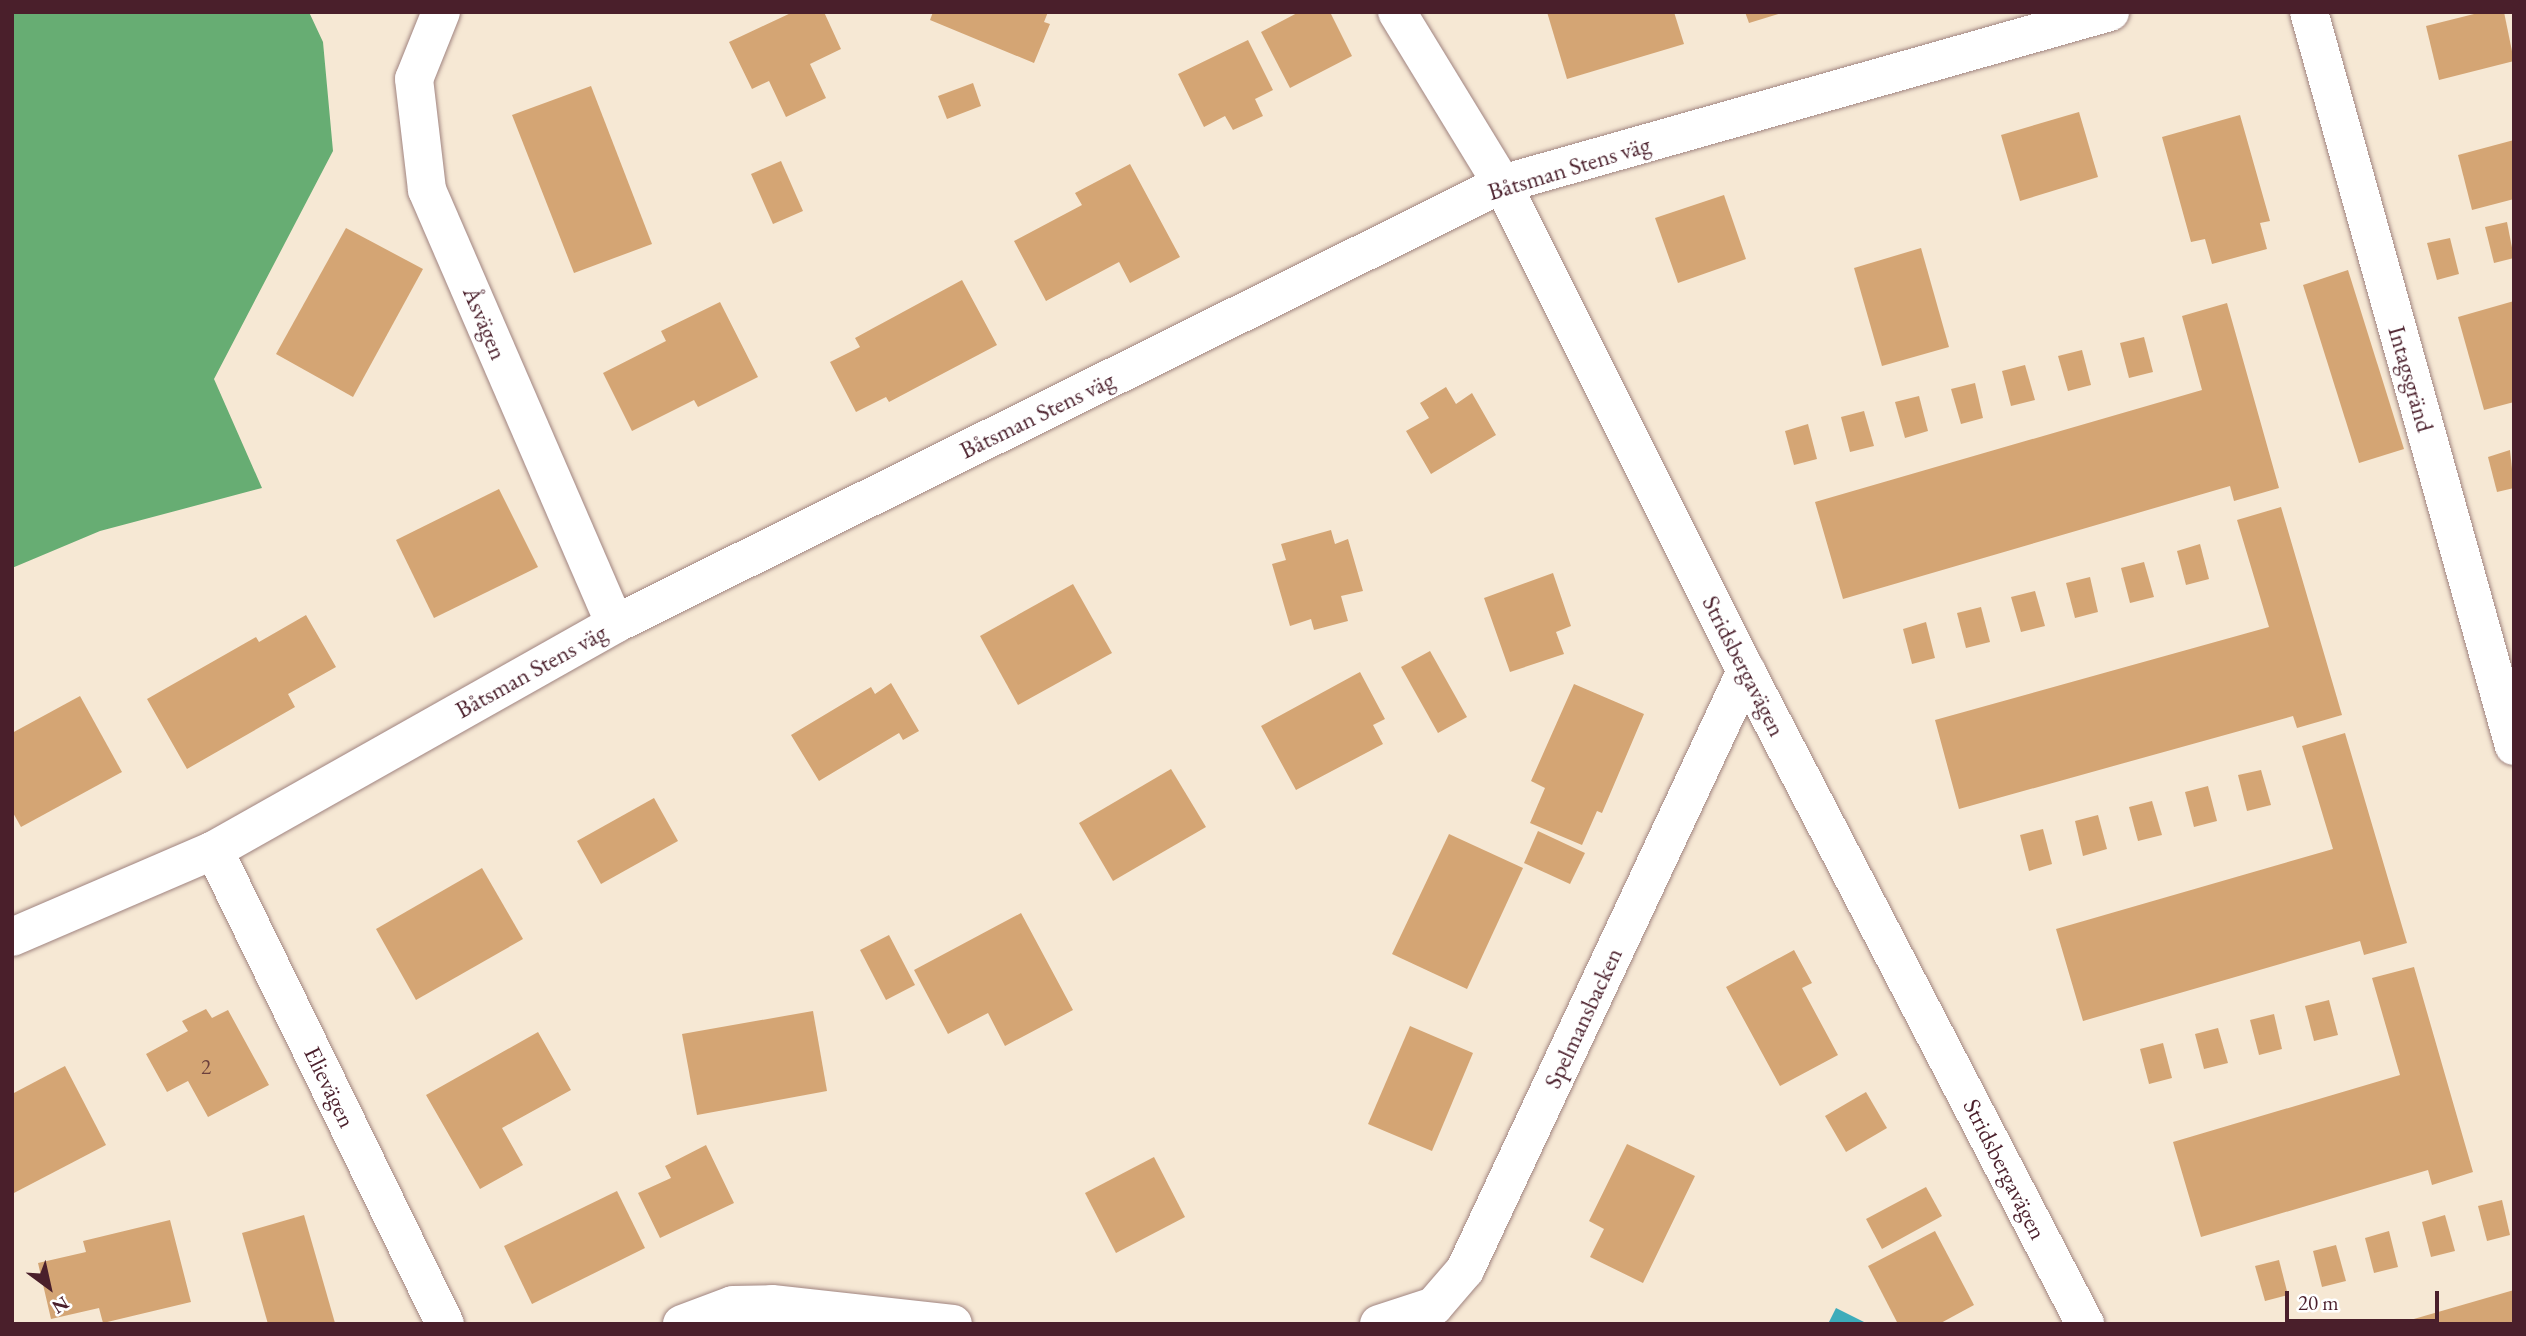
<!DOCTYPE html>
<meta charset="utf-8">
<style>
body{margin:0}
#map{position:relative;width:2526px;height:1336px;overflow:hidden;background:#f6e8d4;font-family:"EB Garamond",serif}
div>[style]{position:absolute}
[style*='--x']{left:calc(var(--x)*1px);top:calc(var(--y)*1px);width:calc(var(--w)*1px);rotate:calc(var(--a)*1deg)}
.forest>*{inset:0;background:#67ad73}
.water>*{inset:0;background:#3dacba}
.building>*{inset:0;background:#d4a574}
.roads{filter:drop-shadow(0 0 2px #a08480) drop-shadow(0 0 2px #a08480)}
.minor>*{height:38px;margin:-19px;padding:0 19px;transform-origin:19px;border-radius:19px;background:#fff}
span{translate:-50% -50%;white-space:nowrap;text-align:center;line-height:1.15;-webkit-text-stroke:5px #fff;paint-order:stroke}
.number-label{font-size:21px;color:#6c403d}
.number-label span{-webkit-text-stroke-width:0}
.street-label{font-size:24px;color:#4a1f2b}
.frame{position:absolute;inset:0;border:14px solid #4a1f2b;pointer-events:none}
.north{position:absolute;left:14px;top:1252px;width:70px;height:70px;-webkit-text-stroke:5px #fff;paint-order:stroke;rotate:147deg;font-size:19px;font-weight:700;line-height:28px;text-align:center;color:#4a1f2b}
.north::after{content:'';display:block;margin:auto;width:24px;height:32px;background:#4a1f2b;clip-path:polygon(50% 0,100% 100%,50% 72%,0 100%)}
.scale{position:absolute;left:2285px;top:1291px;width:154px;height:32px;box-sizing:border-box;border:4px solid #4a1f2b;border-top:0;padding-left:9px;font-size:21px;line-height:24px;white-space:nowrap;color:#4a1f2b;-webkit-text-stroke:5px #fff;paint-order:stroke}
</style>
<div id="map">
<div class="forest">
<div style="clip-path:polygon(12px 12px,309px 12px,323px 42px,333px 151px,214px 379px,262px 488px,100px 531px,12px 568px)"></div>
</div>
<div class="water">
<div style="clip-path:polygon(1836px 1308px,1864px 1322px,1863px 1324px,1828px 1324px)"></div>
</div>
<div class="building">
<div style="clip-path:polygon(793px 12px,824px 12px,841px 49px,810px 64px,826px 98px,786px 117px,769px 81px,752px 89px,729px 42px)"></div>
<div style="clip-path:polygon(933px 12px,1048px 12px,1044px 22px,1050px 24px,1034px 63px,930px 20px)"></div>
<div style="clip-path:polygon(1299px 12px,1330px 12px,1352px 56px,1290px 88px,1261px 32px)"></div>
<div style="clip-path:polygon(1547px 12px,1674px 12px,1684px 44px,1567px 79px)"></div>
<div style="clip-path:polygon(1745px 12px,1782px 12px,1782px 13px,1749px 23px)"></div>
<div style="clip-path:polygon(2482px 12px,2504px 12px,2514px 61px,2439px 80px,2426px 26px)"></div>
<div style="clip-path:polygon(1248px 40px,1273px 90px,1255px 99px,1263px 116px,1233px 130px,1225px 116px,1204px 127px,1178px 74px)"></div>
<div style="clip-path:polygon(973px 83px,981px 106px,947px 119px,938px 96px)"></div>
<div style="clip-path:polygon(591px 86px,652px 244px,574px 273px,512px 115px)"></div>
<div style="clip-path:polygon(2079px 112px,2098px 177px,2020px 201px,2001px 135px)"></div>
<div style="clip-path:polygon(2240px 115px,2270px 221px,2260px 223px,2267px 249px,2212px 264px,2205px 239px,2191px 242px,2162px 137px)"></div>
<div style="clip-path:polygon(2514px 140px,2514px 199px,2472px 210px,2458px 155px)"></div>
<div style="clip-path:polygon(781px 161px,803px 211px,773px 224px,751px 174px)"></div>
<div style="clip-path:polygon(1130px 164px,1180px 257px,1130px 283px,1119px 262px,1046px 301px,1014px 241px,1082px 205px,1075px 193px)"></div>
<div style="clip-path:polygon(1724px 195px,1746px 259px,1678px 283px,1655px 218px)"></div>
<div style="clip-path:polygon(2507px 222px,2514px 258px,2494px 263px,2485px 227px)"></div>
<div style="clip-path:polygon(346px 228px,423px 269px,353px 397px,276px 354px)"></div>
<div style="clip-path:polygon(2450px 238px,2459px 274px,2437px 280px,2427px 243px)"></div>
<div style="clip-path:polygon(1921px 248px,1949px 347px,1882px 366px,1854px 268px)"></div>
<div style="clip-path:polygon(2348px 270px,2404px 449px,2359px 463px,2303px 285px)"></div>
<div style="clip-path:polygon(962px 280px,997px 345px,889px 402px,886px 397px,856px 412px,830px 362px,860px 347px,855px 338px)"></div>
<div style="clip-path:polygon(2514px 301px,2514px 402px,2484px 410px,2458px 317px)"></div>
<div style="clip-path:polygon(720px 302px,758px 377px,698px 407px,694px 400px,632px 431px,603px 373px,666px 341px,661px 331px)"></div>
<div style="clip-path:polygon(2227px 303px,2279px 488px,2234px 501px,2230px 486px,1843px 599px,1815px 502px,2202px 390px,2182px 316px)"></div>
<div style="clip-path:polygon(2144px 337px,2153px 372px,2129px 378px,2120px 343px)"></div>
<div style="clip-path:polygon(2082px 350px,2091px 385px,2068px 391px,2058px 356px)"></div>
<div style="clip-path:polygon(2025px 365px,2035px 400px,2011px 406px,2002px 371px)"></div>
<div style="clip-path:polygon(1975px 383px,1983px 418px,1961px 424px,1951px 389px)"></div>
<div style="clip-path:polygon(1446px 387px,1456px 404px,1472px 393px,1496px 435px,1431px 474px,1406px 431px,1429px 418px,1420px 403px)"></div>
<div style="clip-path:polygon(1919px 396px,1928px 431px,1905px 438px,1895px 402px)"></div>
<div style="clip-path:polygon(1864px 411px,1874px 446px,1850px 452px,1841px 417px)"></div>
<div style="clip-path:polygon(1808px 424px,1817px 459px,1794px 465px,1785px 431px)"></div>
<div style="clip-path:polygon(2510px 450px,2514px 488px,2497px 492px,2488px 457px)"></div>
<div style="clip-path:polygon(499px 489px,538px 567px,434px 618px,396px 540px)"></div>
<div style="clip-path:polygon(2281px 507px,2342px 715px,2297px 728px,2293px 716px,1959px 809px,1935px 720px,2269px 627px,2237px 520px)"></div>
<div style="clip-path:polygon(1331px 530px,1335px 544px,1348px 539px,1363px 591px,1341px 596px,1348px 621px,1314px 630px,1311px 619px,1290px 626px,1272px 564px,1286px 560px,1281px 544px)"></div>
<div style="clip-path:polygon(2200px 544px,2209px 579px,2186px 585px,2177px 551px)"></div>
<div style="clip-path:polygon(2144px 562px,2154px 597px,2130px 603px,2121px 568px)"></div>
<div style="clip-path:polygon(1553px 573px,1571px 626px,1556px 632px,1564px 654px,1510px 672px,1484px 598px)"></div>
<div style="clip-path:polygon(2090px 577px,2098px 612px,2075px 618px,2066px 583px)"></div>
<div style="clip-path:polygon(1073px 584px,1112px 653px,1018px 705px,980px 636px)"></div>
<div style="clip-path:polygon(2035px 591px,2045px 626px,2021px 632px,2011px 597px)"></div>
<div style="clip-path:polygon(1981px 607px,1990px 642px,1966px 648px,1957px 613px)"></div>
<div style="clip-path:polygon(306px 615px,336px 667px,288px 694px,295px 707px,187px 769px,147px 699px,256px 637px,259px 642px)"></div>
<div style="clip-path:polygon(1926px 622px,1935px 658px,1912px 664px,1903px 629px)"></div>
<div style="clip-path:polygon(1430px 651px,1467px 717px,1438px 733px,1401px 667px)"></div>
<div style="clip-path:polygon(1360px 672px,1385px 719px,1373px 725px,1383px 744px,1296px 790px,1261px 726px)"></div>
<div style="clip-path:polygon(891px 683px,919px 731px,903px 740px,899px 733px,819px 781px,791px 735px,871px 687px,875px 694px)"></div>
<div style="clip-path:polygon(1574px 684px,1644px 714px,1602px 813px,1597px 811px,1582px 845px,1530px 823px,1545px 788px,1531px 781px)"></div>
<div style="clip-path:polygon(80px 696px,122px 772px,21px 827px,12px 811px,12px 733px)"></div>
<div style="clip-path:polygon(2345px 733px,2407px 943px,2364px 955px,2360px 941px,2083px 1021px,2056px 929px,2333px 849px,2302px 746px)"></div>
<div style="clip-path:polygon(1171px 769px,1206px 827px,1113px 881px,1079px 823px)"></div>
<div style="clip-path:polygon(2261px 770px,2271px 805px,2247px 811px,2238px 775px)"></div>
<div style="clip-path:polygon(2208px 786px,2217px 821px,2194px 827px,2185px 792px)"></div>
<div style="clip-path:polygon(654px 798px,678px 841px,601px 884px,577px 841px)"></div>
<div style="clip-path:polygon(2152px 801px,2162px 835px,2138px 841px,2129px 807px)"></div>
<div style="clip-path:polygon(2098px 815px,2107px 849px,2083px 856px,2075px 821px)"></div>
<div style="clip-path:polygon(2043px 829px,2052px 864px,2029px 871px,2020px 835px)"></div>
<div style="clip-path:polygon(1538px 831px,1585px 853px,1570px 884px,1524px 863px)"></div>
<div style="clip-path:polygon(1449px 834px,1523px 868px,1467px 989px,1392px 954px)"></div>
<div style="clip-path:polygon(482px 868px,523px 939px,416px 1000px,376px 929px)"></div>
<div style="clip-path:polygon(1021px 913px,1073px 1010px,1005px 1046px,988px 1013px,948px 1034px,914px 970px)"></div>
<div style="clip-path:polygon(889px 935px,915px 985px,886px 1000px,860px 950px)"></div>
<div style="clip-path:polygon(1794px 950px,1812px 983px,1802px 988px,1838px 1055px,1780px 1086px,1726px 987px)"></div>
<div style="clip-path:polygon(2414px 967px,2473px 1172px,2432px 1185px,2428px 1170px,2201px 1237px,2173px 1142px,2400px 1075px,2372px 978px)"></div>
<div style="clip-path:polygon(2329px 1000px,2338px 1035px,2314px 1041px,2305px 1006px)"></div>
<div style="clip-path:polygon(206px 1009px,212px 1018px,228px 1010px,269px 1085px,208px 1117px,188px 1081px,167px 1092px,146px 1054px,188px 1031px,182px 1021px)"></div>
<div style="clip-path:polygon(813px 1011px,827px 1091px,697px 1115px,682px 1034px)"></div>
<div style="clip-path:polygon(2274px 1014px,2282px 1049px,2259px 1055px,2250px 1020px)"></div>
<div style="clip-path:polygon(1410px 1026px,1473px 1053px,1432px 1151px,1368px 1124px)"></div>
<div style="clip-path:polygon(2218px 1028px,2228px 1063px,2204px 1069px,2195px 1034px)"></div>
<div style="clip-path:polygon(538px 1032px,571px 1090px,502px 1128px,523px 1165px,480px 1189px,426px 1095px)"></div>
<div style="clip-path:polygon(2163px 1043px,2172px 1078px,2149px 1084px,2140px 1049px)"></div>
<div style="clip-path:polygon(65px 1066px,106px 1145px,12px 1194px,12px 1094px)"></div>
<div style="clip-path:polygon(1866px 1092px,1887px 1128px,1846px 1152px,1825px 1116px)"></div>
<div style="clip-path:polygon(1627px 1144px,1695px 1176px,1643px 1283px,1590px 1257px,1604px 1229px,1589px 1221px)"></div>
<div style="clip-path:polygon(706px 1145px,734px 1203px,660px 1238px,638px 1193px,671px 1178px,665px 1166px)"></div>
<div style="clip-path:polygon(1154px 1157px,1185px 1217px,1116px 1253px,1085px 1193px)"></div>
<div style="clip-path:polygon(1926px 1187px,1942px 1216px,1882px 1249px,1866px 1219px)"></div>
<div style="clip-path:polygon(617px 1191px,645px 1248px,532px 1304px,504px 1246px)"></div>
<div style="clip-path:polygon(2502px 1200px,2510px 1235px,2487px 1241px,2478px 1206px)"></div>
<div style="clip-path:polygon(304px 1215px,335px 1323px,268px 1324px,242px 1233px)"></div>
<div style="clip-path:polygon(2445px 1215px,2455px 1251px,2431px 1257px,2422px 1222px)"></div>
<div style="clip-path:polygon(170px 1220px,191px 1302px,103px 1323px,99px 1308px,51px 1319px,38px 1263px,86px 1252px,83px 1241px)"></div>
<div style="clip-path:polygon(1935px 1231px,1974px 1305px,1939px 1324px,1898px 1324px,1868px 1266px)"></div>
<div style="clip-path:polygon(2389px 1231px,2398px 1267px,2374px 1273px,2365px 1238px)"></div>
<div style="clip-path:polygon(2336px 1245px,2346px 1281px,2322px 1287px,2313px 1251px)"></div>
<div style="clip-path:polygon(2279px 1260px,2288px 1295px,2265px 1301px,2255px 1266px)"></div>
<div style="clip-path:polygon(2514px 1290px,2514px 1324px,2400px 1324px,2400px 1323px)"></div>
</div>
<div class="roads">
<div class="minor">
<div style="--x:441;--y:12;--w:72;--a:111.9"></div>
<div style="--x:414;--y:79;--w:112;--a:83.3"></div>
<div style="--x:427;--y:190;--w:473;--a:66.6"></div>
<div style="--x:1397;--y:12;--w:202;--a:58.6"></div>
<div style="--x:1502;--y:184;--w:545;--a:63.39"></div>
<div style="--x:1746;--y:671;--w:736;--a:62.56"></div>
<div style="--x:2309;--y:12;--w:762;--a:74.4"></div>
<div style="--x:214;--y:850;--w:527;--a:64.02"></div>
<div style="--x:12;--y:937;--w:220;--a:-23.3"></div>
<div style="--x:214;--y:850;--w:460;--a:-29.4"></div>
<div style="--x:615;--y:624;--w:990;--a:-26.38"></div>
<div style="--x:1502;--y:184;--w:632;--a:-15.8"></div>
<div style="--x:682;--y:1324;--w:54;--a:-20.4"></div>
<div style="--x:733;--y:1305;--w:39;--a:-1"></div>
<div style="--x:772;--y:1304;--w:182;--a:6.3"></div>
<div style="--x:1379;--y:1324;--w:58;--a:-18.1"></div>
<div style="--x:1434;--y:1306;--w:48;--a:-49.3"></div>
<div style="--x:1465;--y:1270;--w:662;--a:-64.87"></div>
</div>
</div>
<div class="number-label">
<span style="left:206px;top:1067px">2</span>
</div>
<div class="street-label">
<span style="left:1569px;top:168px;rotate:-17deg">Båtsman Stens väg</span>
<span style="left:485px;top:323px;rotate:67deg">Åsvägen</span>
<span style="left:2411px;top:379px;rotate:74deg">Intagsgränd</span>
<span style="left:1037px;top:415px;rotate:-26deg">Båtsman Stens väg</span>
<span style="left:1744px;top:666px;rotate:63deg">Stridsbergavägen</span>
<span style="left:531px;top:671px;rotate:-29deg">Båtsman Stens väg</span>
<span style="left:1583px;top:1018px;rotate:-65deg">Spelmansbacken</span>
<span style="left:330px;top:1087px;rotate:64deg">Elievägen</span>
<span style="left:2005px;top:1169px;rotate:63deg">Stridsbergavägen</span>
</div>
<div class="frame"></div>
<div class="north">N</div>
<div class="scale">20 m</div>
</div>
